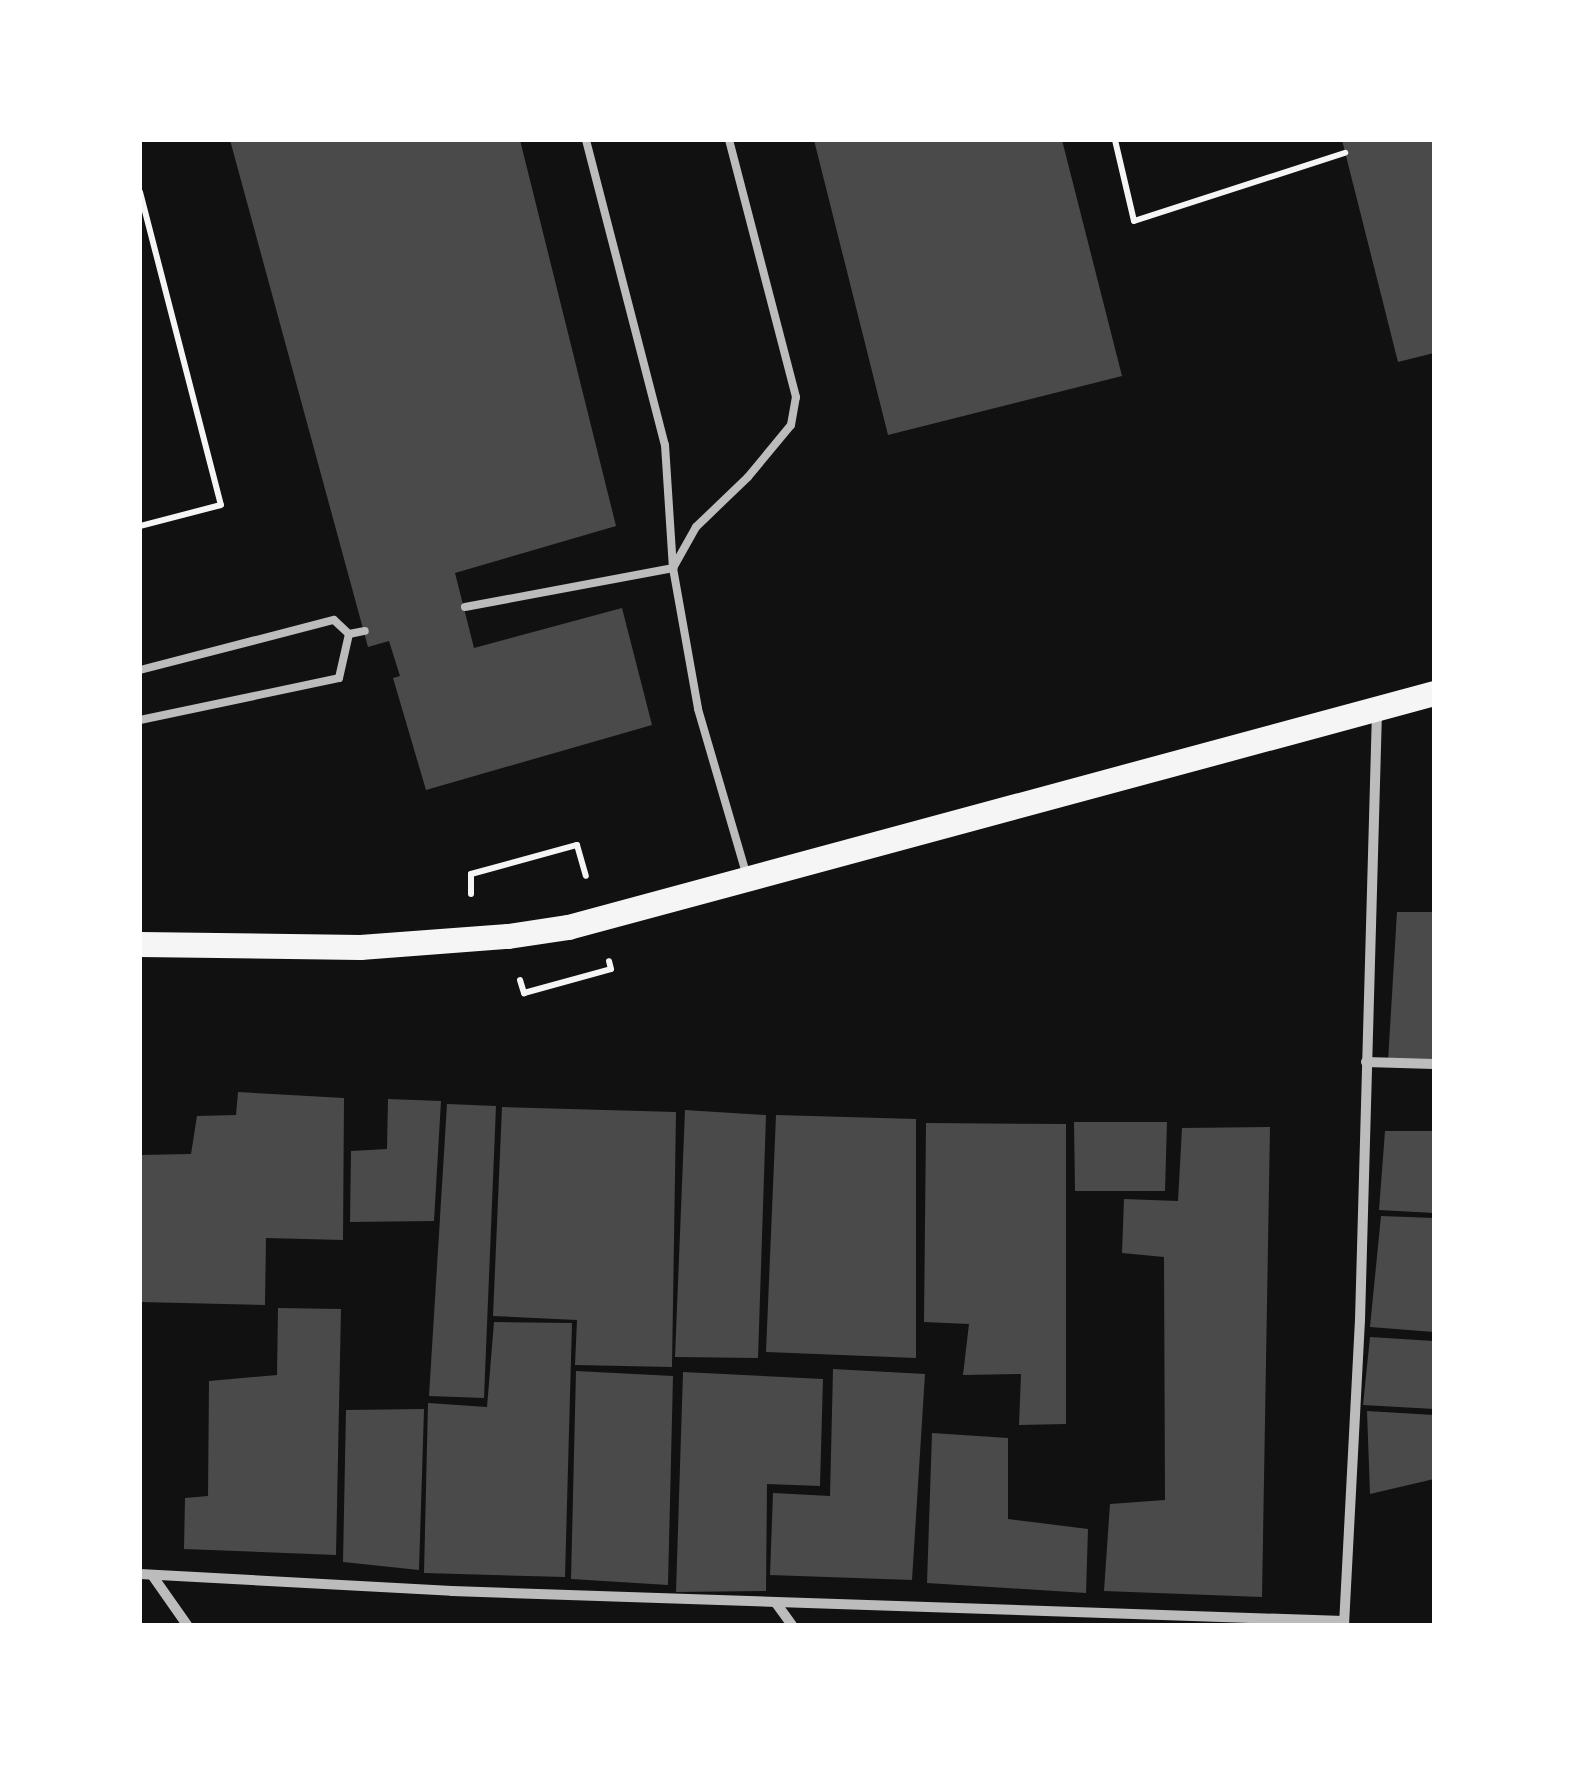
<!DOCTYPE html>
<style>
body{margin:0}
#map{position:relative;width:1574px;height:1765px;overflow:hidden;background:#111;font-family:"Work Sans",sans-serif}
div>[style]{position:absolute}
[style*='--x']{left:calc(var(--x)*1px);top:calc(var(--y)*1px);width:calc(var(--w)*1px);rotate:calc(var(--a)*1deg)}
.building>*{inset:0;background:#4a4a4a}
.path>*{height:6px;margin:-3px;padding:0 3px;transform-origin:3px;border-radius:3px;background:#f5f5f5}
.service>*{height:8px;margin:-4px;padding:0 4px;transform-origin:4px;border-radius:4px;background:#bcbcbc}
.minor>*{height:10px;margin:-5px;padding:0 5px;transform-origin:5px;border-radius:5px;background:#bcbcbc}
.primary>*{height:25px;margin:-12.5px;padding:0 12.5px;transform-origin:12.5px;border-radius:12.5px;background:#f5f5f5}
span{translate:-50% -50%;white-space:nowrap;text-align:center;line-height:1.15;-webkit-text-stroke:8px #fff;paint-order:stroke}
.frame{position:absolute;inset:0;border:142px solid #fff;pointer-events:none}
</style>
<div id="map">
<div class="building">
<div style="clip-path:polygon(230px 140px,520px 140px,616px 526px,455px 573px,474px 648px,622px 608px,652px 725px,426px 790px,393px 678px,400px 676px,389px 641px,368px 647px)"></div>
<div style="clip-path:polygon(814px 140px,1062px 140px,1122px 376px,888px 435px)"></div>
<div style="clip-path:polygon(1342px 140px,1434px 140px,1434px 353px,1398px 362px)"></div>
<div style="clip-path:polygon(1397px 912px,1434px 912px,1434px 1062px,1388px 1061px)"></div>
<div style="clip-path:polygon(238px 1092px,344px 1098px,343px 1240px,266px 1238px,265px 1305px,140px 1302px,140px 1155px,191px 1154px,197px 1116px,236px 1115px)"></div>
<div style="clip-path:polygon(388px 1099px,441px 1101px,434px 1221px,350px 1222px,351px 1151px,387px 1149px)"></div>
<div style="clip-path:polygon(447px 1104px,496px 1106px,484px 1398px,429px 1396px)"></div>
<div style="clip-path:polygon(502px 1107px,676px 1112px,672px 1367px,575px 1365px,577px 1320px,493px 1316px)"></div>
<div style="clip-path:polygon(685px 1110px,766px 1115px,758px 1358px,675px 1357px)"></div>
<div style="clip-path:polygon(776px 1115px,916px 1119px,916px 1358px,766px 1352px)"></div>
<div style="clip-path:polygon(1074px 1122px,1167px 1122px,1165px 1191px,1075px 1191px)"></div>
<div style="clip-path:polygon(926px 1123px,1066px 1124px,1066px 1424px,1019px 1425px,1021px 1374px,963px 1375px,969px 1324px,924px 1322px)"></div>
<div style="clip-path:polygon(1270px 1127px,1262px 1597px,1104px 1591px,1110px 1504px,1165px 1500px,1164px 1257px,1122px 1253px,1124px 1199px,1178px 1201px,1182px 1128px)"></div>
<div style="clip-path:polygon(1385px 1131px,1434px 1131px,1434px 1213px,1379px 1210px)"></div>
<div style="clip-path:polygon(1381px 1216px,1434px 1218px,1434px 1332px,1370px 1327px)"></div>
<div style="clip-path:polygon(278px 1308px,341px 1309px,336px 1555px,184px 1549px,185px 1498px,208px 1496px,209px 1381px,277px 1375px)"></div>
<div style="clip-path:polygon(494px 1322px,572px 1323px,565px 1577px,424px 1573px,428px 1403px,487px 1407px)"></div>
<div style="clip-path:polygon(1370px 1337px,1434px 1341px,1434px 1409px,1363px 1405px)"></div>
<div style="clip-path:polygon(833px 1369px,925px 1374px,912px 1580px,770px 1575px,773px 1493px,830px 1496px)"></div>
<div style="clip-path:polygon(576px 1371px,673px 1376px,668px 1585px,571px 1579px)"></div>
<div style="clip-path:polygon(683px 1372px,823px 1379px,820px 1486px,767px 1484px,766px 1591px,676px 1592px)"></div>
<div style="clip-path:polygon(424px 1409px,419px 1570px,343px 1562px,346px 1410px)"></div>
<div style="clip-path:polygon(1367px 1411px,1434px 1415px,1434px 1479px,1370px 1494px)"></div>
<div style="clip-path:polygon(932px 1433px,1008px 1438px,1008px 1519px,1088px 1529px,1086px 1593px,927px 1583px)"></div>
</div>
<div class="path">
<div style="--x:1115;--y:140;--w:83;--a:76.8"></div>
<div style="--x:1134;--y:221;--w:222;--a:-17.9"></div>
<div style="--x:140;--y:192;--w:323;--a:75.5"></div>
<div style="--x:221;--y:505;--w:84;--a:165.5"></div>
<div style="--x:471;--y:894;--w:20;--a:-90"></div>
<div style="--x:471;--y:874;--w:110;--a:-15.3"></div>
<div style="--x:577;--y:845;--w:32;--a:74"></div>
<div style="--x:520;--y:980;--w:14;--a:73"></div>
<div style="--x:524;--y:993;--w:90;--a:-15.4"></div>
<div style="--x:611;--y:969;--w:8;--a:-104"></div>
</div>
<div class="service">
<div style="--x:586;--y:140;--w:315;--a:75.5"></div>
<div style="--x:665;--y:445;--w:123;--a:86.3"></div>
<div style="--x:673;--y:568;--w:47;--a:-60.7"></div>
<div style="--x:696;--y:527;--w:72;--a:-43.9"></div>
<div style="--x:748;--y:477;--w:67;--a:-50.4"></div>
<div style="--x:791;--y:425;--w:28;--a:-80"></div>
<div style="--x:796;--y:397;--w:266;--a:-104.6"></div>
<div style="--x:465;--y:607;--w:212;--a:-10.6"></div>
<div style="--x:673;--y:568;--w:143;--a:79.9"></div>
<div style="--x:698;--y:709;--w:175;--a:73.7"></div>
<div style="--x:140;--y:670;--w:200;--a:-14.5"></div>
<div style="--x:334;--y:620;--w:21;--a:43"></div>
<div style="--x:349;--y:634;--w:16;--a:-11"></div>
<div style="--x:140;--y:720;--w:203;--a:-11.9"></div>
<div style="--x:339;--y:678;--w:45;--a:-77.2"></div>
</div>
<div class="minor">
<div style="--x:1366;--y:1062;--w:68;--a:1.7"></div>
<div style="--x:140;--y:1574;--w:312;--a:3.1"></div>
<div style="--x:452;--y:1591;--w:892;--a:1.93"></div>
<div style="--x:152;--y:1575;--w:61;--a:55"></div>
<div style="--x:776;--y:1603;--w:27;--a:54"></div>
<div style="--x:1344;--y:1625;--w:305;--a:-87"></div>
<div style="--x:1360;--y:1320;--w:610;--a:-88.4"></div>
</div>
<div class="primary">
<div style="--x:140;--y:944;--w:220;--a:0.8"></div>
<div style="--x:360;--y:947;--w:148;--a:-4.3"></div>
<div style="--x:508;--y:936;--w:61;--a:-8.5"></div>
<div style="--x:568;--y:927;--w:897;--a:-15.12"></div>
</div>
<div class="frame"></div>
</div>
